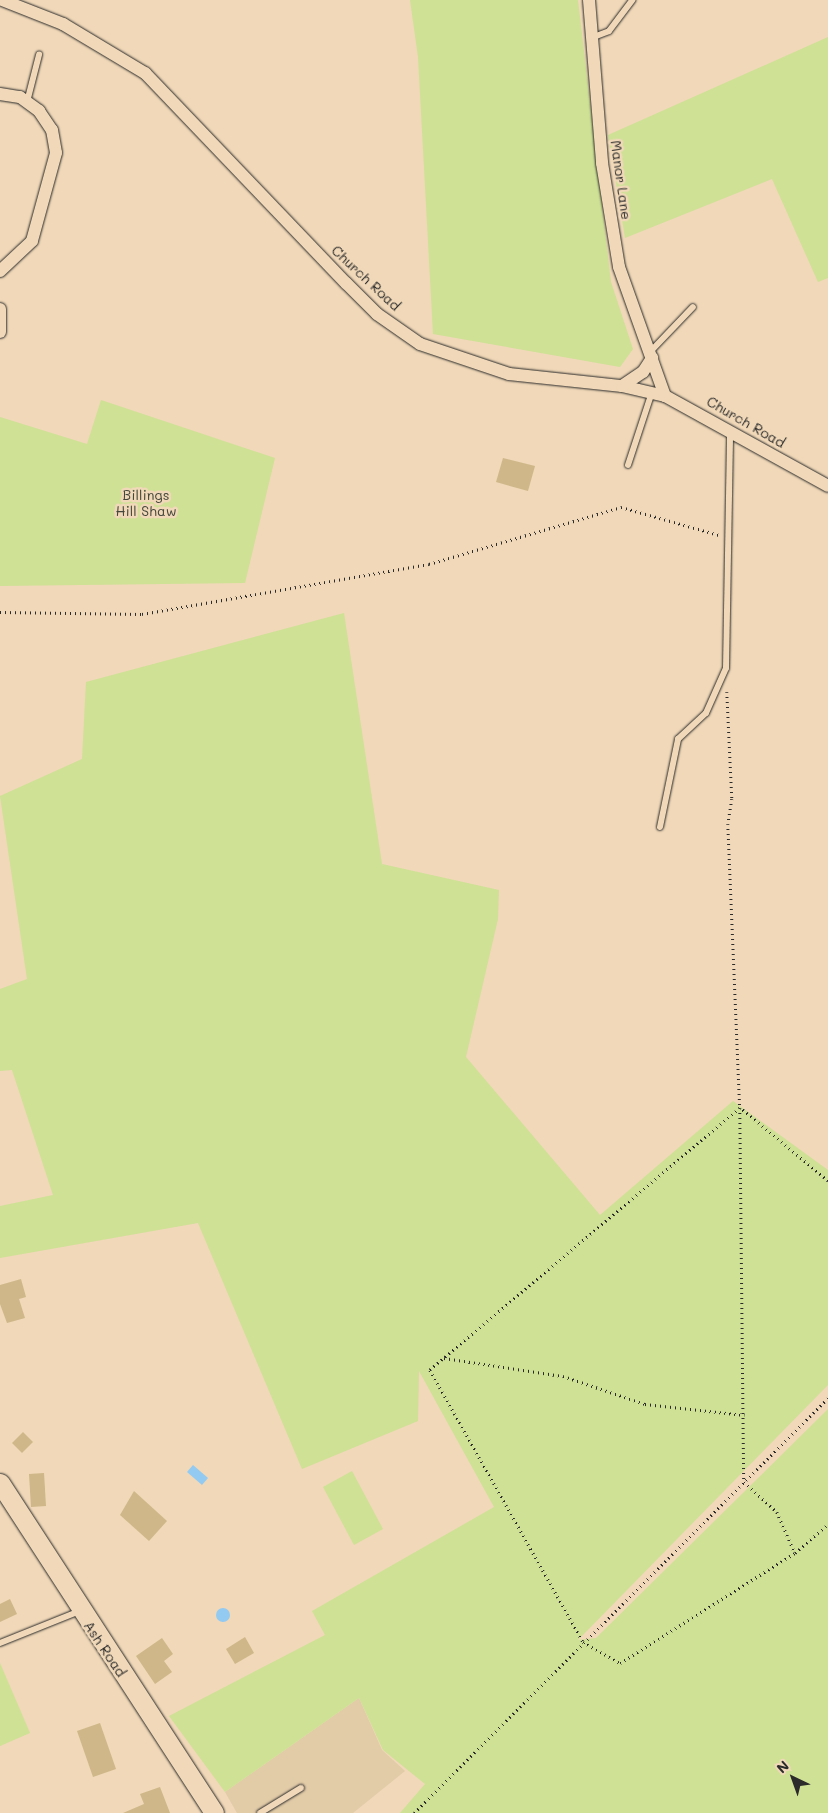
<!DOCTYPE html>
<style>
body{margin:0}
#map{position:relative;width:828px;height:1813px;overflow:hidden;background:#f0d8b8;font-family:Mali,sans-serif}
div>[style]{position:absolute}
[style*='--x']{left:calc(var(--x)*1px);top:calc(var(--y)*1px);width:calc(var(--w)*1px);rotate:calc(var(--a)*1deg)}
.built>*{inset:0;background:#e2cba7}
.green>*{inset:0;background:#cee195}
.water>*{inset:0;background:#92caf1}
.round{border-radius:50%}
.building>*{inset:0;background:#cfb789}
.path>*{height:2.5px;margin-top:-1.25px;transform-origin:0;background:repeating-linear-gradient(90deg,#2b2b2b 0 1px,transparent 0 5px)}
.roads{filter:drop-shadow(0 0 1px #2b2b2b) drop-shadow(0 0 1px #2b2b2b)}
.lane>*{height:6px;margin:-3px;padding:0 3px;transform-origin:3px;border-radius:3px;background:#f0d8b8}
.street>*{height:12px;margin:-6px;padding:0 6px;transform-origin:6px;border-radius:6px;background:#f0d8b8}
.secondary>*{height:19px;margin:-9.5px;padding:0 9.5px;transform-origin:9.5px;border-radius:9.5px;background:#f0d8b8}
span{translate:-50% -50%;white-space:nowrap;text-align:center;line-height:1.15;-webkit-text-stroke:5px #f0d8b8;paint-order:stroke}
.street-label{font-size:14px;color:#2b2b2b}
.park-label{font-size:14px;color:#43463b}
.north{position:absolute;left:768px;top:1753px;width:50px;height:50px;-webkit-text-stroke:4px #f0d8b8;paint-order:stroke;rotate:318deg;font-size:14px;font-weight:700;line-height:20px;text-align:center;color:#2b2b2b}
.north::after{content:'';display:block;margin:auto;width:18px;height:22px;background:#2b2b2b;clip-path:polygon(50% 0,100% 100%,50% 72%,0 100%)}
</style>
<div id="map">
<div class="built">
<div style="clip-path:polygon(359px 1698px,382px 1750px,405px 1771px,353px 1813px,237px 1813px,225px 1792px)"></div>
</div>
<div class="green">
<div style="clip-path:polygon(410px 0,578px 0,611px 282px,633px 349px,620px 367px,433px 334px,418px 57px)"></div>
<div style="clip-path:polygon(828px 37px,828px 278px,818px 282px,772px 179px,625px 238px,608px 135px)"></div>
<div style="clip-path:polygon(101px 400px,275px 458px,245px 583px,0 586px,0 417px,87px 444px)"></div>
<div style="clip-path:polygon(344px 613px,382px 864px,499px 890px,498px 919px,466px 1057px,600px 1215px,733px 1101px,828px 1170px,828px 1385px,578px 1640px,596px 1638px,828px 1409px,828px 1813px,400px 1813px,425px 1784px,383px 1750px,359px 1698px,225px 1792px,169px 1716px,325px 1635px,312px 1611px,494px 1507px,419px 1371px,418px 1421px,302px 1469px,198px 1223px,0 1258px,0 1206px,53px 1195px,12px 1070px,0 1071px,0 989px,27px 979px,0 796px,82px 759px,86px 682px)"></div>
<div style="clip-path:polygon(352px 1471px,383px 1529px,354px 1545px,323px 1487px)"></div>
<div style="clip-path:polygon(0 1663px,30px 1733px,0 1746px)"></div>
</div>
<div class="water">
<div style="clip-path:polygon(193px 1465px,208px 1478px,202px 1485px,187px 1472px)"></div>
<div class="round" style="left:216px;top:1608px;width:14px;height:14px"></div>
</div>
<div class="building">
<div style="clip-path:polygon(503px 458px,535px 466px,528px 491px,496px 482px)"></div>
<div style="clip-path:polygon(21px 1279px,26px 1297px,19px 1299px,25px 1318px,7px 1323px,0 1304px,0 1285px)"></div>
<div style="clip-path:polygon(23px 1432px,33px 1442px,22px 1453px,12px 1443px)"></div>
<div style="clip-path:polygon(44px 1473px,46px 1506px,31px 1507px,29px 1474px)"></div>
<div style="clip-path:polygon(134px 1491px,167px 1521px,149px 1541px,120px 1515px)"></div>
<div style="clip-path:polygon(10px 1599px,17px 1614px,0 1622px,0 1604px)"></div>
<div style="clip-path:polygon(245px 1637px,254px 1653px,235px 1664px,226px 1649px)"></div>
<div style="clip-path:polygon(162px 1638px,173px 1654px,164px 1661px,172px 1672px,155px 1684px,136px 1656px)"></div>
<div style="clip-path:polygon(100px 1723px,116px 1769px,93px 1777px,77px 1731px)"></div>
<div style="clip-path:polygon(160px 1787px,170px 1813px,123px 1813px,144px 1804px,140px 1794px)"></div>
</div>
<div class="path">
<div style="--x:0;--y:612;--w:142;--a:0.8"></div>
<div style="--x:142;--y:614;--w:291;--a:-9.9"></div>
<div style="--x:429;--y:564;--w:200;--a:-16.5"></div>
<div style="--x:621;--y:507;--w:102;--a:15.9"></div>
<div style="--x:727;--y:692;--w:107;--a:87.3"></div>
<div style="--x:732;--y:799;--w:25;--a:99"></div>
<div style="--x:728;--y:824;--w:284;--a:87.6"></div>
<div style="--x:740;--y:1108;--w:374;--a:89.4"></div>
<div style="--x:744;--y:1482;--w:45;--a:42.3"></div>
<div style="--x:777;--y:1512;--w:45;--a:66.3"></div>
<div style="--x:828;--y:1181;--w:114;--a:-140.3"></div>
<div style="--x:740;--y:1108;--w:406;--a:139.8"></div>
<div style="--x:430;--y:1370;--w:312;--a:60.6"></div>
<div style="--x:583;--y:1642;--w:43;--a:29.6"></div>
<div style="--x:620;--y:1663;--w:207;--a:-32.2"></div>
<div style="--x:795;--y:1553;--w:44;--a:-41.3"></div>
<div style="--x:444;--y:1358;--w:120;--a:8.6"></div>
<div style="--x:563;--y:1376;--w:87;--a:18.9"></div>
<div style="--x:645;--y:1404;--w:100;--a:6.3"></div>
<div style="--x:414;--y:1813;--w:586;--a:-45.07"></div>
</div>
<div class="roads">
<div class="lane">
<div style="--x:591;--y:38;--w:19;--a:-21"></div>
<div style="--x:609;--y:31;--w:39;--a:-53"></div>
<div style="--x:27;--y:102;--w:49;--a:-75.7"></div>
<div style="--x:650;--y:352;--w:62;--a:-46.3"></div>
<div style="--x:628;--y:465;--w:77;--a:-71.8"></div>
<div style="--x:660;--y:827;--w:90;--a:-78.4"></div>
<div style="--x:678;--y:739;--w:38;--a:-43"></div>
<div style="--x:706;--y:713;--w:49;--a:-66"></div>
<div style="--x:726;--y:668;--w:237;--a:-89"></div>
<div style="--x:0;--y:1643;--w:86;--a:-21.8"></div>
<div style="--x:260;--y:1813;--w:48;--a:-31.4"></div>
</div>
<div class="street">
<div style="--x:2;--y:0;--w:66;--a:21.5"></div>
<div style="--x:63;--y:24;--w:96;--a:30.9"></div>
<div style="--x:145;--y:73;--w:291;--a:46.3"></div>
<div style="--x:346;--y:283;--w:44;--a:45"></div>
<div style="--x:377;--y:314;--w:52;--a:34.9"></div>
<div style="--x:420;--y:344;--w:94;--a:18.6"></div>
<div style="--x:509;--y:374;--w:114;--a:6.1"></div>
<div style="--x:622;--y:386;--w:44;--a:13.1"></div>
<div style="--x:665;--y:396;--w:186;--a:28.9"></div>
<div style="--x:589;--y:0;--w:164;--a:85.4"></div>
<div style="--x:602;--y:163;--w:105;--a:80.7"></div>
<div style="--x:619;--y:267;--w:137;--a:70.4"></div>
<div style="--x:0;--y:94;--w:20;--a:9"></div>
<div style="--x:20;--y:97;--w:24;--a:36"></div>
<div style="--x:39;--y:111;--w:23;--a:56"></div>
<div style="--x:52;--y:130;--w:23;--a:80"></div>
<div style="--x:56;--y:153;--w:91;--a:105.3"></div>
<div style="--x:32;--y:241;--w:44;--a:136.8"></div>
<div style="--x:0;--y:309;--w:23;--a:90"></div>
<div style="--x:622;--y:386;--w:25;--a:-34"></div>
<div style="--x:643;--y:372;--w:17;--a:-57"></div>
</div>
<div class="secondary">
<div style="--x:0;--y:1483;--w:393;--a:57"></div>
</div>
</div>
<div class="street-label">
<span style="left:621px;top:180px;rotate:82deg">Manor Lane</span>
<span style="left:366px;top:278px;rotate:43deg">Church Road</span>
<span style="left:746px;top:422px;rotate:30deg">Church Road</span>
<span style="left:105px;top:1649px;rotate:56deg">Ash Road</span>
</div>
<div class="park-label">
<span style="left:146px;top:503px">Billings<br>Hill Shaw</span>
</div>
<div class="north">N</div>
</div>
